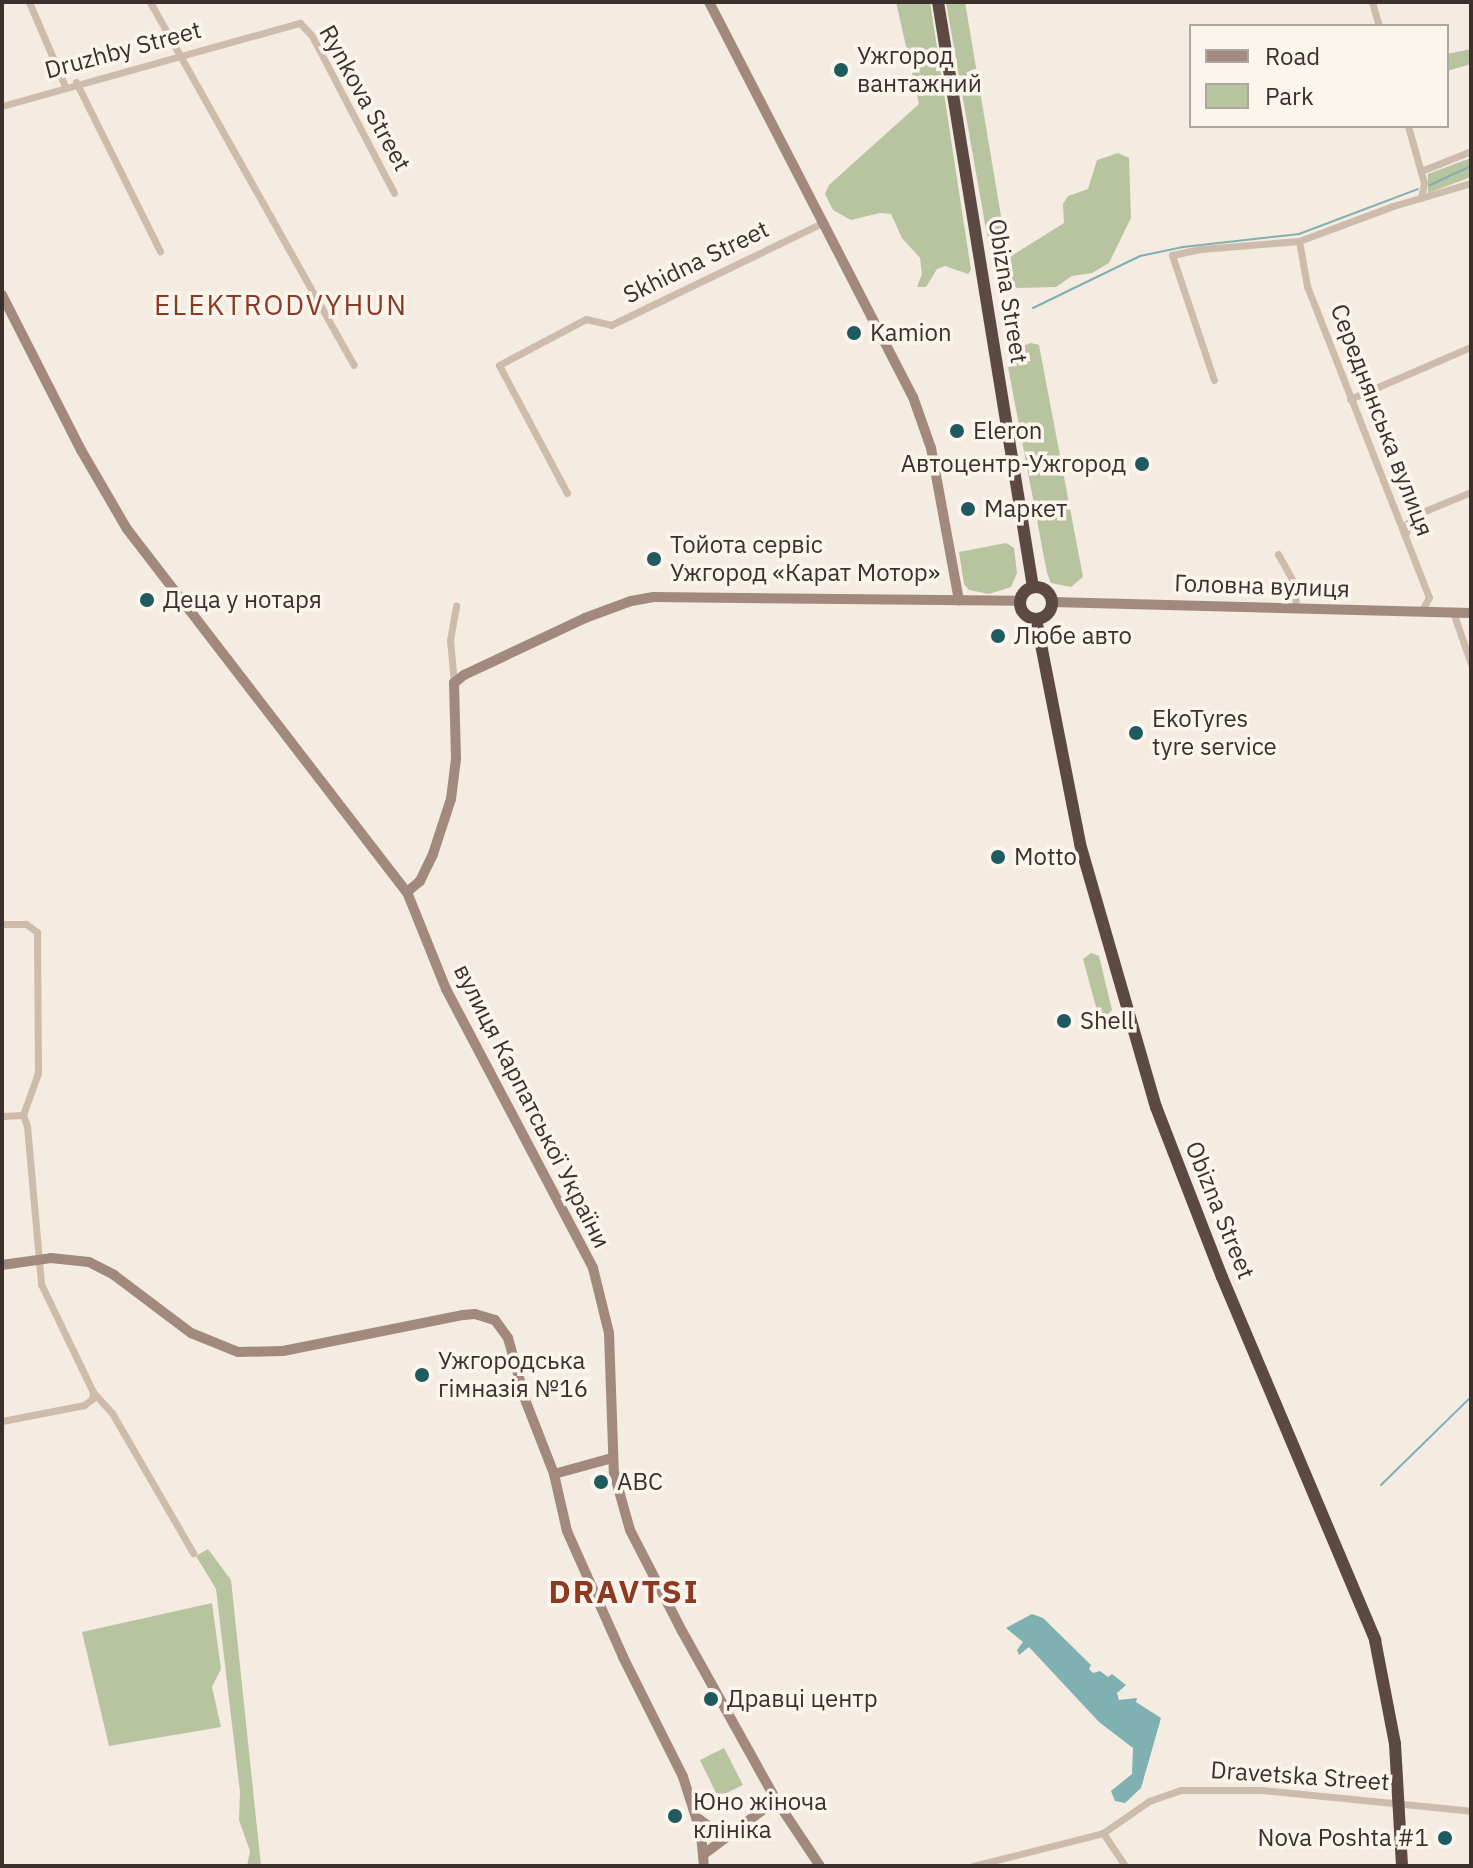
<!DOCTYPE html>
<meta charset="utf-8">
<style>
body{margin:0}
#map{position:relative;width:1473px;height:1868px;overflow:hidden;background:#f4ebe1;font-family:"IBM Plex Sans",sans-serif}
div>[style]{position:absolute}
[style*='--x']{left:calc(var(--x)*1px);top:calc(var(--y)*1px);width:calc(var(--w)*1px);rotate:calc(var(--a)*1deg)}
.green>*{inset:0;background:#b8c4a0}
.water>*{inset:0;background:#7fb0b2}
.stream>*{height:2px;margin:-1px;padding:0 1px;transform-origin:1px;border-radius:1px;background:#7fb0b2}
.street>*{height:7px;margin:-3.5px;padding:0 3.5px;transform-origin:3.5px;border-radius:3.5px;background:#cdbbac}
.secondary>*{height:10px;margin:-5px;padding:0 5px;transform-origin:5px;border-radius:5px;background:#a18a7d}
.highway>*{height:12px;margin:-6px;padding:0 6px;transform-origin:6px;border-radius:6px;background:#5c4a42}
.highway>.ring{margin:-6px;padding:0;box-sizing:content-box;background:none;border:12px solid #5c4a42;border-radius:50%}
.dots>*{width:22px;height:22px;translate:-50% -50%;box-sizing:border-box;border:4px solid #fbf5ee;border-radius:50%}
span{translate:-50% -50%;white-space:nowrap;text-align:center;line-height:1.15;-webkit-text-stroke:7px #fbf5ee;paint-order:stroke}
.street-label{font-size:24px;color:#3b302b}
.poi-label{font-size:24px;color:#3b302b}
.left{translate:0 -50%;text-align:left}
.right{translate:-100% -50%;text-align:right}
.quarter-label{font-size:28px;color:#8c3b22;letter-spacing:2px}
.district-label{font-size:32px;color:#8c3b22;font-weight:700;letter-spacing:2px}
.frame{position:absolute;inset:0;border:4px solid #3b302b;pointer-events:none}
.legend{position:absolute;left:1189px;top:24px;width:260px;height:104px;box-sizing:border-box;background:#fbf5ee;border:2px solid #aea6a0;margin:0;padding:10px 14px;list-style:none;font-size:24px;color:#3b302b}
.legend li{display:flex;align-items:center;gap:16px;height:40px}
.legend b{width:40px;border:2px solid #aea6a0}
</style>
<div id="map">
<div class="green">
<div style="clip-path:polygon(896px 2px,930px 2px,971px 270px,968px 274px,945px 266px,937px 269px,926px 287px,917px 287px,922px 274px,920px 258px,902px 238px,891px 214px,880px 213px,851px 220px,833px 210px,825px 194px,829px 185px,919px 104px)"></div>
<div style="clip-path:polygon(946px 2px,965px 2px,1006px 246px,999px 274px,994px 271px,985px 224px)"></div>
<div style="clip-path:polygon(1471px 49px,1471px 64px,1447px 71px,1447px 54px)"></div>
<div style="clip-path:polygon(1118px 153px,1129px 158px,1131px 218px,1109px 263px,1092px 273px,1072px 276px,1056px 287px,1017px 288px,1003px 275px,1011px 256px,1064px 223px,1063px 204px,1068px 196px,1088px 189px,1097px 160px)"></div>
<div style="clip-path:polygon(1471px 158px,1471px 177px,1428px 193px,1428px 174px)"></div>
<div style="clip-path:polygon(1031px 343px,1039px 345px,1083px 577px,1071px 587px,1051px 583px,1047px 573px,1008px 367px,1012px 350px)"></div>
<div style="clip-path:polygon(1006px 543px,1014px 548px,1017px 573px,1011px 587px,989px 594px,969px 590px,964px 584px,959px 552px)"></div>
<div style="clip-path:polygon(1091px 953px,1099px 956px,1112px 1010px,1108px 1014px,1102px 1014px,1096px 1007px,1083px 959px)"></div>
<div style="clip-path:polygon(208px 1549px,231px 1580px,261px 1866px,247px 1866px,250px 1851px,239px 1820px,240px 1792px,216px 1589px,196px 1556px)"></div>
<div style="clip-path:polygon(212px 1603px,221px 1669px,212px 1687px,221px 1727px,109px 1746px,82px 1632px)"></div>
<div style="clip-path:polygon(724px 1748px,743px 1785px,718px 1797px,700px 1760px)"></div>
</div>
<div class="water">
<div style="clip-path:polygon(1032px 1614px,1043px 1618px,1091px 1665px,1089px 1669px,1093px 1673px,1100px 1671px,1108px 1677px,1112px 1674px,1126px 1685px,1117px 1693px,1119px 1700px,1137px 1698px,1136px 1702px,1161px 1718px,1141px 1788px,1125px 1803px,1115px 1801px,1111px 1791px,1132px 1774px,1133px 1748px,1099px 1722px,1029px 1647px,1019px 1655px,1017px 1650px,1023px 1642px,1006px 1628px)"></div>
</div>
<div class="stream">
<div style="--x:1430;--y:185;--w:45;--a:-24.9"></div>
<div style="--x:1033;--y:308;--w:119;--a:-25.9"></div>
<div style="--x:1140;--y:256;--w:44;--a:-11.8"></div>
<div style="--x:1183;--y:247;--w:117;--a:-6.4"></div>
<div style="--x:1299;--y:234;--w:127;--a:-20.7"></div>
<div style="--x:1381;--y:1485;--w:126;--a:-44.4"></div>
</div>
<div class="street">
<div style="--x:29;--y:2;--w:91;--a:66.8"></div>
<div style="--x:150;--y:2;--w:416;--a:60.7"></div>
<div style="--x:1372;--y:2;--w:25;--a:74"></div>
<div style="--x:76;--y:82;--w:189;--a:63.6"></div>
<div style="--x:2;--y:106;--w:309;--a:-15.6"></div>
<div style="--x:300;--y:23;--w:18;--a:47"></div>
<div style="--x:312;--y:36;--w:177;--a:62.4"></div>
<div style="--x:1408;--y:126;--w:59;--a:74.3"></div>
<div style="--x:1424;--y:183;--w:15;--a:101"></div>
<div style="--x:1421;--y:171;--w:54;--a:-21.8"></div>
<div style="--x:1299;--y:241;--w:46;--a:79.9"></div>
<div style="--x:1307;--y:286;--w:334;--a:68.6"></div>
<div style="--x:1429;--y:597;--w:16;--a:117"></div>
<div style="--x:1214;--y:380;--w:132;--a:-108.6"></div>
<div style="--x:1172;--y:255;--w:30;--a:-12"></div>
<div style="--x:1201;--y:249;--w:98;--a:-4.7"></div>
<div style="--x:1299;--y:241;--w:100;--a:-20.4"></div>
<div style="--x:1393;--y:206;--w:81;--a:-16.4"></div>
<div style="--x:1350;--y:399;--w:132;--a:-23.3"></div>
<div style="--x:567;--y:493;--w:145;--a:-118"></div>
<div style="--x:499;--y:365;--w:98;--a:-27.9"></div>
<div style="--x:586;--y:319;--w:26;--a:13"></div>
<div style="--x:611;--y:325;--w:237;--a:-25.8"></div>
<div style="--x:1406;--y:533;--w:9;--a:-84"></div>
<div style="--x:1407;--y:524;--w:17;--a:-40"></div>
<div style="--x:1420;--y:513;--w:55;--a:-22.4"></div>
<div style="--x:1278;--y:554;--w:33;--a:61"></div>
<div style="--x:1294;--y:583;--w:23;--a:85"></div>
<div style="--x:1453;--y:612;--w:55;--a:70.9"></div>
<div style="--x:454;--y:683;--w:43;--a:-95.3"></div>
<div style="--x:450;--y:640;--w:35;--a:-80"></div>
<div style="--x:2;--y:924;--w:24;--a:0"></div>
<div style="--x:26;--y:924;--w:14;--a:36"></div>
<div style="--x:37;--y:932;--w:141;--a:89.6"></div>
<div style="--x:38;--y:1073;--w:45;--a:109.7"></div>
<div style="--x:23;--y:1115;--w:12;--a:70"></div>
<div style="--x:27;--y:1126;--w:159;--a:84.9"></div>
<div style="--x:41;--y:1284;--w:120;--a:64.3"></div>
<div style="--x:93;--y:1392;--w:28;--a:48"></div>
<div style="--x:112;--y:1413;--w:162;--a:59.9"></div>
<div style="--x:2;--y:1116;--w:21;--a:-3"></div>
<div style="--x:2;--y:1421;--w:84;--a:-11"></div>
<div style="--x:84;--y:1405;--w:10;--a:-37"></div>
<div style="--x:92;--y:1399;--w:7;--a:-82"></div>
<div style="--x:1103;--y:1833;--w:40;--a:56"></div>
<div style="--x:973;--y:1866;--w:134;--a:-14.2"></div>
<div style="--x:1103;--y:1833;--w:56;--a:-34.8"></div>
<div style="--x:1149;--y:1801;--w:34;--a:-19"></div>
<div style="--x:1181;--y:1790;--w:81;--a:0"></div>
<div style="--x:1262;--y:1790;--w:210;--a:5.7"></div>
</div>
<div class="secondary">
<div style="--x:709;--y:2;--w:445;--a:62.7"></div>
<div style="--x:913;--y:397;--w:54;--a:70.6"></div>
<div style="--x:931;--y:448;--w:155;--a:79.6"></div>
<div style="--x:2;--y:295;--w:174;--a:63"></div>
<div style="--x:81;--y:450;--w:91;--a:59.8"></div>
<div style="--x:127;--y:529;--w:458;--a:52.4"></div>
<div style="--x:407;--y:892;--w:105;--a:68.1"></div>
<div style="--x:446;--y:989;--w:315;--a:62.2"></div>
<div style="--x:593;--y:1268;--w:67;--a:76.2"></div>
<div style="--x:609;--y:1333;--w:140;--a:88"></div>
<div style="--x:614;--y:1473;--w:59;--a:74.3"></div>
<div style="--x:630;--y:1530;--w:114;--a:62.8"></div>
<div style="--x:682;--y:1631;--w:193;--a:60.9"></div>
<div style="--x:776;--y:1800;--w:79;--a:56.3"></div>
<div style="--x:1052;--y:602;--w:419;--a:1.5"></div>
<div style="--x:407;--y:892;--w:17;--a:-40"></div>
<div style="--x:420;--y:881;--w:30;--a:-64"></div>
<div style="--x:433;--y:854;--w:58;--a:-71.9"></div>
<div style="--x:451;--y:799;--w:40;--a:-82.9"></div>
<div style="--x:456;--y:759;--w:76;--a:-91.5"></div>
<div style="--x:454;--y:683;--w:13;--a:-39"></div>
<div style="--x:464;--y:675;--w:134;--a:-25.2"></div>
<div style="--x:585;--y:618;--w:49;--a:-20.3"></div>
<div style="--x:631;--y:601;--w:23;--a:-10"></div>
<div style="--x:654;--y:597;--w:366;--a:0.6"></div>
<div style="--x:2;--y:1265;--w:49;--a:-8.1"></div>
<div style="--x:51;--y:1258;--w:38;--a:6"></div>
<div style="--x:89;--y:1262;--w:28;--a:27"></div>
<div style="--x:114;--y:1275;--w:96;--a:37"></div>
<div style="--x:191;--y:1333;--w:51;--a:22"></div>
<div style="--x:238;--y:1352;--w:45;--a:-1.3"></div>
<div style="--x:283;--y:1351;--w:184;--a:-11.3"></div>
<div style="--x:463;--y:1315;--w:12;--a:-5"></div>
<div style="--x:475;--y:1314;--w:21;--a:17"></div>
<div style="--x:495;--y:1320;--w:22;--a:54"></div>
<div style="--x:508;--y:1338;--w:66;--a:74.3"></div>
<div style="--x:526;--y:1402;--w:77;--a:68.7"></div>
<div style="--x:554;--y:1474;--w:58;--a:77.2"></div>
<div style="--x:567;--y:1531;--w:138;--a:66"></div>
<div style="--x:623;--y:1657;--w:134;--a:63.4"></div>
<div style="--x:683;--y:1777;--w:59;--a:72.2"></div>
<div style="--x:701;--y:1833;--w:33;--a:85"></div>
<div style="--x:554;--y:1474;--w:60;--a:-15.4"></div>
<div style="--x:699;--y:1819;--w:21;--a:37"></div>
<div style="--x:716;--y:1832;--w:18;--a:0"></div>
<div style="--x:704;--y:1854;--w:90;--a:-36.9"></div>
</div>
<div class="highway">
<div style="--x:938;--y:2;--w:593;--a:80.78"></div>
<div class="ring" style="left:1020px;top:587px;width:20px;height:20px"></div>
<div style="--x:1036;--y:619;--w:229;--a:78.9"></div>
<div style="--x:1080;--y:844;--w:274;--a:73.9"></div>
<div style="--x:1156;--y:1107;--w:182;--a:68.8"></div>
<div style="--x:1222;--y:1277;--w:394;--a:67.1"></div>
<div style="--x:1375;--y:1640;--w:106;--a:79.1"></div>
<div style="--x:1395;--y:1744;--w:122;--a:86.7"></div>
</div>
<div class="dots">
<div style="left:841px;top:70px;background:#1f5a5e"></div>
<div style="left:854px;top:333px;background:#1f5a5e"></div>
<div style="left:957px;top:431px;background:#1f5a5e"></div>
<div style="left:1142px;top:464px;background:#1f5a5e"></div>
<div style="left:968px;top:509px;background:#1f5a5e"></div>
<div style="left:654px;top:559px;background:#1f5a5e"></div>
<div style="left:147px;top:600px;background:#1f5a5e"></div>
<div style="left:998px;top:636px;background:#1f5a5e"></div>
<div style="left:1136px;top:733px;background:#1f5a5e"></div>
<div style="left:998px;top:857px;background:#1f5a5e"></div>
<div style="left:1064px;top:1021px;background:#1f5a5e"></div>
<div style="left:422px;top:1375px;background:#1f5a5e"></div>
<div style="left:601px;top:1482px;background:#1f5a5e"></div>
<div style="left:711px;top:1699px;background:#1f5a5e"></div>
<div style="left:675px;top:1816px;background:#1f5a5e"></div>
<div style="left:1445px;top:1838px;background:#1f5a5e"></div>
</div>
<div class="street-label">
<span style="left:123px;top:50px;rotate:-15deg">Druzhby Street</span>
<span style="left:365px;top:98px;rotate:61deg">Rynkova Street</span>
<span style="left:696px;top:262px;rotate:-26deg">Skhidna Street</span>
<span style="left:1008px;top:291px;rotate:81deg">Obizna Street</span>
<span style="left:1382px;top:420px;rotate:69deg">Середнянська вулиця</span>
<span style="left:1262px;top:586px;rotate:2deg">Головна вулиця</span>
<span style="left:532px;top:1106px;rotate:63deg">вулиця Карпатської України</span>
<span style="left:1220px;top:1210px;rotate:68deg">Obizna Street</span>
<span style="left:1300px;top:1776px;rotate:4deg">Dravetska Street</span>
</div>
<div class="poi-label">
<span class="left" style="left:857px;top:70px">Ужгород<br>вантажний</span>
<span class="left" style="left:870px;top:333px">Kamion</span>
<span class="left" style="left:973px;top:431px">Eleron</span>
<span class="right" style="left:1126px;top:464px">Автоцентр-Ужгород</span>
<span class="left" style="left:984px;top:509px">Маркет</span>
<span class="left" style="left:670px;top:559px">Тойота сервіс<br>Ужгород «Карат Мотор»</span>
<span class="left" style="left:163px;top:600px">Деца у нотаря</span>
<span class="left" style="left:1014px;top:636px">Любе авто</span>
<span class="left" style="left:1152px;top:733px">EkoTyres<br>tyre service</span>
<span class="left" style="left:1014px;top:857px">Motto</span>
<span class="left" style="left:1080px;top:1021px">Shell</span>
<span class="left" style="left:438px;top:1375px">Ужгородська<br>гімназія №16</span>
<span class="left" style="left:617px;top:1482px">ABC</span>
<span class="left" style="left:727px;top:1699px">Дравці центр</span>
<span class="left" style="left:693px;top:1816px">Юно жіноча<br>клініка</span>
<span class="right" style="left:1429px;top:1838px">Nova Poshta #1</span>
</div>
<div class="quarter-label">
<span style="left:281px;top:305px">ELEKTRODVYHUN</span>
</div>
<div class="district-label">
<span style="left:624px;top:1591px">DRAVTSI</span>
</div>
<div class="frame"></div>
<ul class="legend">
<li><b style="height:10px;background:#a18a7d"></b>Road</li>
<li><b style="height:22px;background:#b8c4a0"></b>Park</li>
</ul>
</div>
